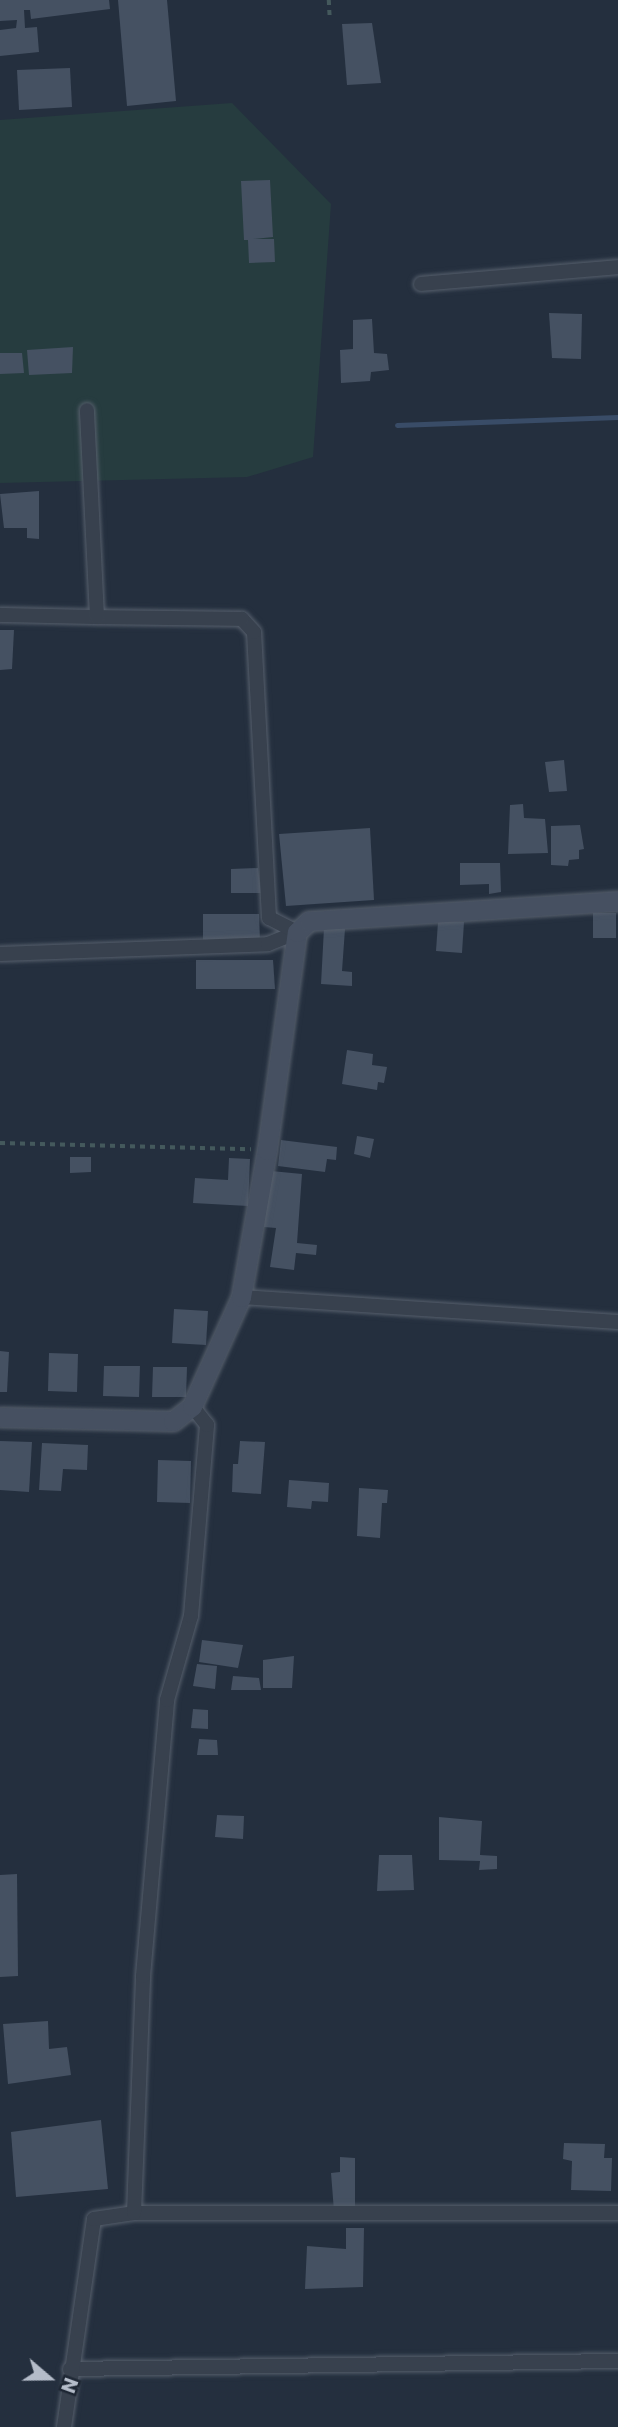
<!DOCTYPE html>
<style>
body{margin:0}
#map{position:relative;width:618px;height:2427px;overflow:hidden;background:#242f3e;font-family:Poppins,sans-serif}
div>[style]{position:absolute}
[style*='--x']{left:calc(var(--x)*1px);top:calc(var(--y)*1px);width:calc(var(--w)*1px);rotate:calc(var(--a)*1deg)}
.green>*{inset:0;background:#263c3f}
.stream>*{height:5px;margin:-2.5px;padding:0 2.5px;transform-origin:2.5px;border-radius:2.5px;background:#394c67}
.building>*{inset:0;background:#455162}
.path>*{height:3.5px;margin-top:-1.75px;transform-origin:0;background:repeating-linear-gradient(90deg,#44595c 0 5px,transparent 0 10px)}
.roads{filter:drop-shadow(0 0 2px #565f6c) drop-shadow(0 0 2px #565f6c)}
.street>*{height:14px;margin:-7px;padding:0 7px;transform-origin:7px;border-radius:7px;background:#38414e}
.secondary>*{height:19px;margin:-9.5px;padding:0 9.5px;transform-origin:9.5px;border-radius:9.5px;background:#465061}
span{translate:-50% -50%;white-space:nowrap;text-align:center;line-height:1.15;-webkit-text-stroke:7px #1d2633;paint-order:stroke}
.north{position:absolute;left:14px;top:2343px;width:70px;height:70px;-webkit-text-stroke:5px #1d2633;paint-order:stroke;rotate:110deg;font-size:19px;font-weight:700;line-height:28px;text-align:center;color:#b4bcc9}
.north::after{content:'';display:block;margin:auto;width:24px;height:32px;background:#b4bcc9;clip-path:polygon(50% 0,100% 100%,50% 72%,0 100%)}
</style>
<div id="map">
<div class="green">
<div style="clip-path:polygon(232px 103px,331px 204px,313px 457px,247px 477px,0 483px,0 120px)"></div>
</div>
<div class="stream">
<div style="--x:397;--y:425;--w:221;--a:-2.1"></div>
</div>
<div class="building">
<div style="clip-path:polygon(0 0,109px 0,110px 9px,31px 19px,30px 10px,24px 10px,25px 28px,37px 27px,39px 52px,0 56px,0 30px,16px 28px,17px 20px,0 21px)"></div>
<div style="clip-path:polygon(118px 0,167px 0,176px 101px,127px 106px)"></div>
<div style="clip-path:polygon(372px 23px,381px 83px,347px 85px,342px 24px)"></div>
<div style="clip-path:polygon(70px 68px,72px 107px,19px 110px,17px 70px)"></div>
<div style="clip-path:polygon(270px 180px,273px 237px,253px 239px,274px 239px,275px 262px,249px 263px,248px 240px,244px 240px,241px 181px)"></div>
<div style="clip-path:polygon(549px 313px,582px 314px,581px 359px,552px 358px)"></div>
<div style="clip-path:polygon(372px 319px,374px 353px,387px 354px,389px 370px,371px 372px,370px 381px,341px 383px,340px 350px,353px 349px,353px 320px)"></div>
<div style="clip-path:polygon(73px 347px,72px 373px,29px 375px,27px 350px)"></div>
<div style="clip-path:polygon(0 353px,22px 353px,24px 373px,0 374px)"></div>
<div style="clip-path:polygon(39px 491px,39px 539px,27px 538px,27px 528px,4px 528px,0 494px)"></div>
<div style="clip-path:polygon(0 630px,14px 630px,12px 669px,0 670px)"></div>
<div style="clip-path:polygon(564px 760px,567px 791px,549px 792px,545px 762px)"></div>
<div style="clip-path:polygon(523px 804px,524px 818px,545px 819px,548px 853px,508px 854px,510px 805px)"></div>
<div style="clip-path:polygon(580px 825px,584px 849px,579px 850px,579px 859px,569px 860px,568px 866px,551px 865px,551px 826px)"></div>
<div style="clip-path:polygon(370px 828px,374px 900px,286px 906px,279px 834px)"></div>
<div style="clip-path:polygon(460px 863px,500px 863px,501px 892px,489px 894px,489px 884px,460px 885px)"></div>
<div style="clip-path:polygon(258px 868px,261px 893px,231px 893px,231px 869px)"></div>
<div style="clip-path:polygon(593px 913px,616px 913px,616px 938px,593px 938px)"></div>
<div style="clip-path:polygon(203px 914px,259px 914px,260px 941px,203px 944px)"></div>
<div style="clip-path:polygon(438px 922px,464px 922px,462px 953px,436px 951px)"></div>
<div style="clip-path:polygon(324px 928px,345px 929px,342px 971px,352px 972px,352px 986px,321px 984px)"></div>
<div style="clip-path:polygon(196px 960px,273px 960px,275px 989px,196px 989px)"></div>
<div style="clip-path:polygon(347px 1050px,373px 1054px,372px 1065px,387px 1067px,384px 1083px,378px 1082px,377px 1090px,342px 1084px)"></div>
<div style="clip-path:polygon(357px 1136px,374px 1139px,370px 1158px,354px 1154px)"></div>
<div style="clip-path:polygon(281px 1140px,337px 1147px,336px 1160px,327px 1159px,325px 1172px,278px 1166px)"></div>
<div style="clip-path:polygon(70px 1157px,91px 1157px,91px 1172px,70px 1173px)"></div>
<div style="clip-path:polygon(229px 1158px,250px 1159px,248px 1206px,193px 1203px,195px 1178px,228px 1180px)"></div>
<div style="clip-path:polygon(271px 1171px,302px 1174px,297px 1243px,317px 1245px,316px 1255px,296px 1253px,294px 1270px,270px 1267px,276px 1228px,264px 1227px)"></div>
<div style="clip-path:polygon(174px 1309px,208px 1311px,206px 1345px,172px 1343px)"></div>
<div style="clip-path:polygon(0 1351px,9px 1352px,7px 1392px,0 1392px)"></div>
<div style="clip-path:polygon(49px 1353px,78px 1354px,77px 1392px,48px 1391px)"></div>
<div style="clip-path:polygon(104px 1366px,140px 1366px,139px 1397px,103px 1396px)"></div>
<div style="clip-path:polygon(153px 1367px,187px 1367px,186px 1397px,152px 1397px)"></div>
<div style="clip-path:polygon(0 1441px,32px 1442px,29px 1492px,0 1490px)"></div>
<div style="clip-path:polygon(240px 1441px,265px 1442px,261px 1494px,232px 1492px,233px 1464px,238px 1464px)"></div>
<div style="clip-path:polygon(42px 1443px,88px 1445px,87px 1470px,63px 1469px,61px 1491px,39px 1490px)"></div>
<div style="clip-path:polygon(158px 1460px,191px 1461px,190px 1503px,157px 1502px)"></div>
<div style="clip-path:polygon(289px 1480px,329px 1483px,328px 1502px,312px 1501px,311px 1509px,287px 1507px)"></div>
<div style="clip-path:polygon(359px 1488px,388px 1490px,387px 1503px,382px 1503px,380px 1538px,357px 1536px)"></div>
<div style="clip-path:polygon(202px 1640px,243px 1645px,238px 1668px,199px 1662px)"></div>
<div style="clip-path:polygon(294px 1656px,292px 1688px,263px 1688px,263px 1660px)"></div>
<div style="clip-path:polygon(197px 1664px,217px 1666px,215px 1689px,193px 1686px)"></div>
<div style="clip-path:polygon(233px 1676px,259px 1678px,261px 1690px,231px 1690px)"></div>
<div style="clip-path:polygon(193px 1709px,208px 1710px,208px 1729px,191px 1728px)"></div>
<div style="clip-path:polygon(199px 1739px,217px 1740px,218px 1755px,197px 1755px)"></div>
<div style="clip-path:polygon(217px 1815px,244px 1816px,243px 1839px,215px 1837px)"></div>
<div style="clip-path:polygon(439px 1817px,482px 1821px,480px 1855px,497px 1856px,497px 1869px,479px 1870px,480px 1861px,439px 1860px)"></div>
<div style="clip-path:polygon(379px 1855px,412px 1855px,414px 1890px,377px 1891px)"></div>
<div style="clip-path:polygon(17px 1874px,18px 1976px,0 1977px,0 1875px)"></div>
<div style="clip-path:polygon(48px 2021px,49px 2049px,67px 2047px,71px 2075px,8px 2084px,3px 2024px)"></div>
<div style="clip-path:polygon(101px 2120px,108px 2189px,16px 2197px,11px 2132px)"></div>
<div style="clip-path:polygon(564px 2143px,605px 2144px,604px 2158px,612px 2158px,611px 2191px,571px 2190px,572px 2161px,563px 2159px)"></div>
<div style="clip-path:polygon(340px 2157px,355px 2158px,355px 2210px,334px 2211px,331px 2173px,340px 2172px)"></div>
<div style="clip-path:polygon(346px 2228px,364px 2228px,363px 2287px,305px 2289px,307px 2246px,346px 2249px)"></div>
</div>
<div class="path">
<div style="--x:329;--y:0;--w:18;--a:87"></div>
<div style="--x:0;--y:1143;--w:251;--a:1.4"></div>
</div>
<div class="roads">
<div class="street">
<div style="--x:421;--y:284;--w:198;--a:-4.9"></div>
<div style="--x:0;--y:615;--w:97;--a:1.2"></div>
<div style="--x:0;--y:954;--w:268;--a:-2.1"></div>
<div style="--x:268;--y:944;--w:31;--a:-22"></div>
<div style="--x:297;--y:932;--w:31;--a:-153"></div>
<div style="--x:269;--y:918;--w:286;--a:-93"></div>
<div style="--x:254;--y:632;--w:18;--a:-133"></div>
<div style="--x:242;--y:619;--w:145;--a:-179.2"></div>
<div style="--x:97;--y:617;--w:207;--a:-92.8"></div>
<div style="--x:241;--y:1297;--w:378;--a:3.8"></div>
<div style="--x:134;--y:2213;--w:484;--a:0"></div>
<div style="--x:70;--y:2369;--w:548;--a:-0.84"></div>
<div style="--x:64;--y:2427;--w:210;--a:-81.8"></div>
<div style="--x:94;--y:2219;--w:40;--a:-8.5"></div>
<div style="--x:134;--y:2213;--w:237;--a:-87.8"></div>
<div style="--x:143;--y:1976;--w:277;--a:-85"></div>
<div style="--x:167;--y:1700;--w:87;--a:-74.1"></div>
<div style="--x:191;--y:1616;--w:192;--a:-85.2"></div>
<div style="--x:207;--y:1425;--w:24;--a:-128"></div>
</div>
<div class="secondary">
<div style="--x:0;--y:1417;--w:173;--a:1.3"></div>
<div style="--x:173;--y:1421;--w:24;--a:-38"></div>
<div style="--x:192;--y:1406;--w:120;--a:-65.8"></div>
<div style="--x:241;--y:1297;--w:149;--a:-80"></div>
<div style="--x:267;--y:1150;--w:220;--a:-82.2"></div>
<div style="--x:297;--y:932;--w:16;--a:-43"></div>
<div style="--x:309;--y:921;--w:310;--a:-3.7"></div>
</div>
</div>
<div class="north">N</div>
</div>
